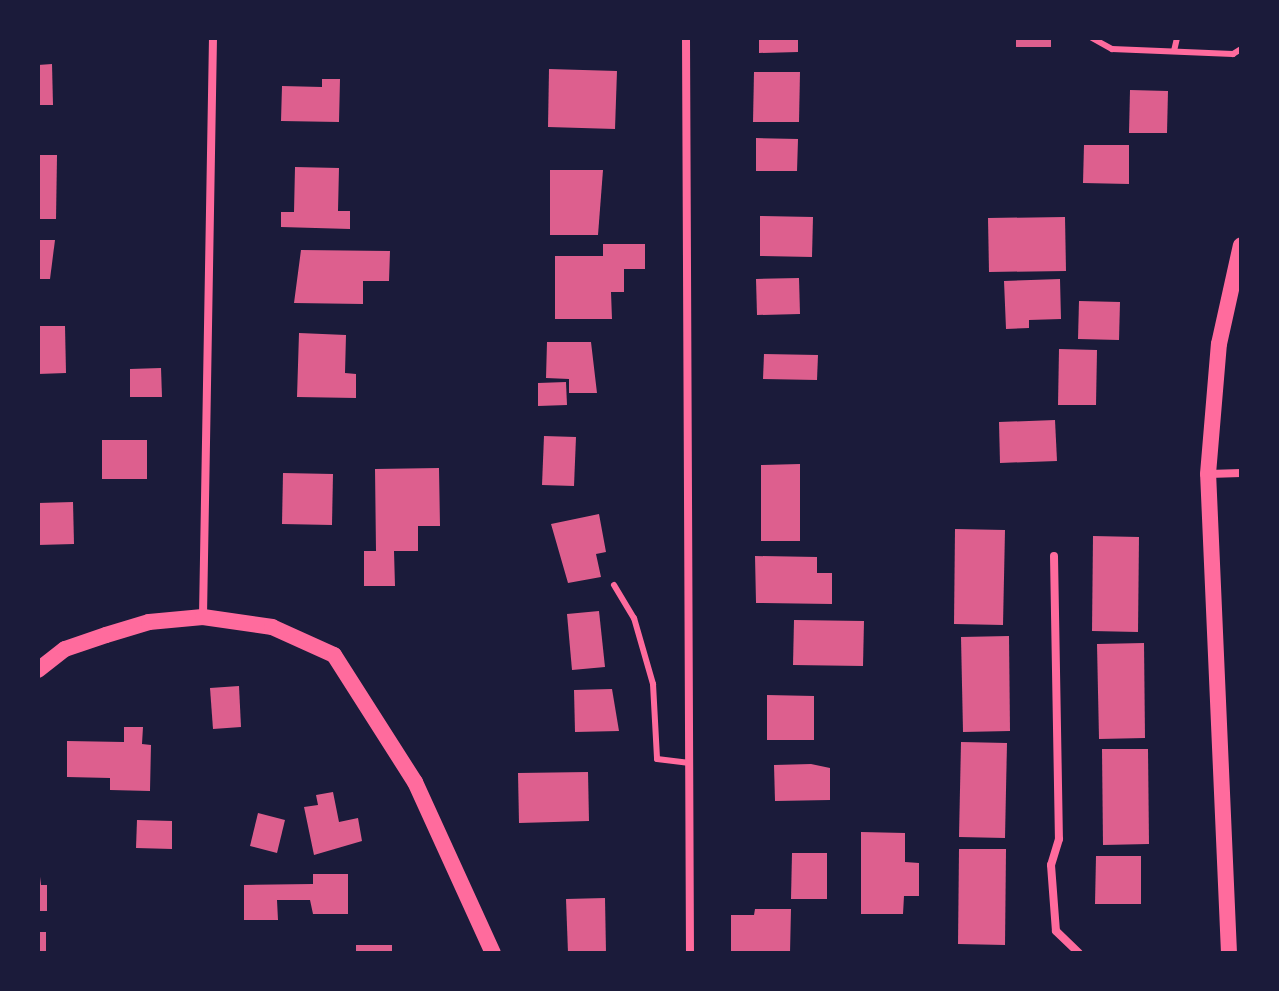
<!DOCTYPE html>
<style>
body{margin:0}
#map{position:relative;width:1279px;height:991px;overflow:hidden;background:#1b1b3a;font-family:"PT Sans Narrow",sans-serif}
div>[style]{position:absolute}
[style*='--x']{left:calc(var(--x)*1px);top:calc(var(--y)*1px);width:calc(var(--w)*1px);rotate:calc(var(--a)*1deg)}
.building>*{inset:0;background:#dd5f8e}
.service>*{height:6px;margin:-3px;padding:0 3px;transform-origin:3px;border-radius:3px;background:#ff6b9d}
.minor>*{height:8px;margin:-4px;padding:0 4px;transform-origin:4px;border-radius:4px;background:#ff6b9d}
.secondary>*{height:16px;margin:-8px;padding:0 8px;transform-origin:8px;border-radius:8px;background:#ff6b9d}
span{translate:-50% -50%;white-space:nowrap;text-align:center;line-height:1.15;-webkit-text-stroke:7px #1b1b3a;paint-order:stroke}
.frame{position:absolute;inset:0;border:40px solid #1b1b3a;pointer-events:none}
</style>
<div id="map">
<div class="building">
<div style="clip-path:polygon(759px 38px,798px 38px,798px 52px,759px 53px)"></div>
<div style="clip-path:polygon(1016px 38px,1051px 38px,1051px 47px,1016px 47px)"></div>
<div style="clip-path:polygon(52px 64px,53px 105px,38px 105px,38px 65px)"></div>
<div style="clip-path:polygon(549px 69px,617px 71px,615px 129px,548px 127px)"></div>
<div style="clip-path:polygon(754px 72px,800px 72px,799px 122px,753px 122px)"></div>
<div style="clip-path:polygon(322px 79px,340px 79px,339px 122px,281px 121px,282px 86px,322px 87px)"></div>
<div style="clip-path:polygon(1130px 90px,1168px 91px,1167px 133px,1129px 133px)"></div>
<div style="clip-path:polygon(756px 138px,798px 139px,797px 171px,756px 171px)"></div>
<div style="clip-path:polygon(1084px 145px,1129px 145px,1129px 184px,1083px 183px)"></div>
<div style="clip-path:polygon(38px 155px,57px 155px,56px 219px,38px 219px)"></div>
<div style="clip-path:polygon(295px 167px,339px 168px,338px 211px,350px 211px,350px 229px,281px 227px,281px 212px,294px 212px)"></div>
<div style="clip-path:polygon(550px 170px,603px 170px,598px 235px,550px 235px)"></div>
<div style="clip-path:polygon(760px 216px,813px 217px,812px 257px,760px 256px)"></div>
<div style="clip-path:polygon(1065px 217px,1066px 271px,989px 272px,988px 218px)"></div>
<div style="clip-path:polygon(38px 240px,55px 240px,50px 279px,38px 279px)"></div>
<div style="clip-path:polygon(603px 244px,645px 244px,645px 269px,624px 269px,624px 292px,611px 292px,612px 319px,555px 319px,555px 256px,603px 256px)"></div>
<div style="clip-path:polygon(301px 250px,390px 251px,389px 281px,363px 281px,363px 304px,294px 303px)"></div>
<div style="clip-path:polygon(799px 278px,800px 314px,757px 315px,756px 279px)"></div>
<div style="clip-path:polygon(1060px 279px,1061px 319px,1029px 320px,1029px 328px,1006px 329px,1004px 281px)"></div>
<div style="clip-path:polygon(1079px 301px,1120px 302px,1119px 340px,1078px 339px)"></div>
<div style="clip-path:polygon(38px 326px,65px 326px,66px 373px,38px 374px)"></div>
<div style="clip-path:polygon(299px 333px,346px 335px,345px 373px,356px 374px,356px 398px,297px 397px)"></div>
<div style="clip-path:polygon(547px 342px,591px 342px,597px 393px,569px 393px,569px 379px,546px 378px)"></div>
<div style="clip-path:polygon(1059px 349px,1097px 350px,1096px 405px,1058px 405px)"></div>
<div style="clip-path:polygon(764px 354px,818px 355px,817px 380px,763px 379px)"></div>
<div style="clip-path:polygon(161px 368px,162px 397px,130px 397px,130px 369px)"></div>
<div style="clip-path:polygon(566px 382px,567px 405px,538px 406px,538px 383px)"></div>
<div style="clip-path:polygon(1055px 420px,1057px 461px,1000px 463px,999px 422px)"></div>
<div style="clip-path:polygon(544px 436px,576px 437px,574px 486px,542px 485px)"></div>
<div style="clip-path:polygon(102px 440px,147px 440px,147px 479px,102px 479px)"></div>
<div style="clip-path:polygon(800px 464px,800px 541px,761px 541px,761px 465px)"></div>
<div style="clip-path:polygon(439px 468px,440px 526px,418px 526px,418px 551px,394px 551px,395px 586px,364px 586px,364px 551px,376px 551px,375px 469px)"></div>
<div style="clip-path:polygon(283px 473px,333px 474px,332px 525px,282px 524px)"></div>
<div style="clip-path:polygon(73px 502px,74px 544px,38px 545px,38px 503px)"></div>
<div style="clip-path:polygon(599px 514px,606px 552px,596px 554px,601px 577px,568px 583px,551px 524px)"></div>
<div style="clip-path:polygon(955px 529px,1005px 530px,1003px 625px,954px 624px)"></div>
<div style="clip-path:polygon(1093px 536px,1139px 537px,1138px 632px,1092px 631px)"></div>
<div style="clip-path:polygon(755px 556px,817px 557px,817px 573px,832px 573px,832px 604px,756px 603px)"></div>
<div style="clip-path:polygon(599px 611px,605px 667px,572px 670px,567px 614px)"></div>
<div style="clip-path:polygon(794px 620px,864px 621px,863px 666px,793px 665px)"></div>
<div style="clip-path:polygon(1009px 636px,1010px 731px,963px 732px,961px 637px)"></div>
<div style="clip-path:polygon(1144px 643px,1145px 738px,1099px 739px,1097px 644px)"></div>
<div style="clip-path:polygon(239px 686px,241px 727px,213px 729px,210px 688px)"></div>
<div style="clip-path:polygon(612px 689px,619px 731px,575px 732px,574px 690px)"></div>
<div style="clip-path:polygon(767px 695px,814px 696px,814px 740px,767px 740px)"></div>
<div style="clip-path:polygon(124px 727px,143px 727px,142px 744px,151px 745px,150px 791px,110px 790px,110px 778px,67px 777px,67px 741px,124px 742px)"></div>
<div style="clip-path:polygon(961px 742px,1007px 743px,1005px 838px,959px 837px)"></div>
<div style="clip-path:polygon(1102px 749px,1148px 749px,1149px 844px,1103px 845px)"></div>
<div style="clip-path:polygon(811px 764px,830px 768px,830px 800px,775px 801px,774px 765px)"></div>
<div style="clip-path:polygon(588px 772px,589px 821px,519px 823px,518px 773px)"></div>
<div style="clip-path:polygon(333px 792px,339px 822px,358px 818px,362px 841px,314px 855px,304px 807px,318px 805px,316px 795px)"></div>
<div style="clip-path:polygon(258px 813px,285px 820px,277px 853px,250px 846px)"></div>
<div style="clip-path:polygon(137px 820px,172px 821px,172px 849px,136px 848px)"></div>
<div style="clip-path:polygon(861px 832px,905px 833px,905px 862px,919px 863px,919px 896px,904px 896px,903px 914px,861px 914px)"></div>
<div style="clip-path:polygon(959px 849px,1006px 849px,1005px 945px,958px 944px)"></div>
<div style="clip-path:polygon(792px 853px,827px 853px,827px 899px,791px 899px)"></div>
<div style="clip-path:polygon(1096px 856px,1141px 856px,1141px 904px,1095px 904px)"></div>
<div style="clip-path:polygon(38px 860px,41px 885px,47px 885px,47px 911px,38px 911px)"></div>
<div style="clip-path:polygon(313px 874px,348px 874px,348px 914px,313px 914px,310px 900px,277px 900px,278px 920px,244px 920px,244px 885px,313px 884px)"></div>
<div style="clip-path:polygon(605px 898px,606px 953px,568px 953px,566px 899px)"></div>
<div style="clip-path:polygon(755px 909px,791px 909px,790px 953px,731px 952px,731px 915px,754px 915px)"></div>
<div style="clip-path:polygon(38px 932px,46px 932px,46px 953px,38px 953px)"></div>
<div style="clip-path:polygon(356px 945px,392px 945px,392px 953px,356px 953px)"></div>
</div>
<div class="service">
<div style="--x:1092;--y:38;--w:23;--a:29"></div>
<div style="--x:1112;--y:49;--w:121;--a:2.4"></div>
<div style="--x:1233;--y:54;--w:9;--a:-32"></div>
<div style="--x:1174;--y:51;--w:13;--a:-77"></div>
<div style="--x:614;--y:585;--w:39;--a:59"></div>
<div style="--x:634;--y:618;--w:69;--a:73.9"></div>
<div style="--x:653;--y:684;--w:75;--a:86.9"></div>
<div style="--x:657;--y:759;--w:33;--a:7"></div>
</div>
<div class="minor">
<div style="--x:686;--y:38;--w:915;--a:89.75"></div>
<div style="--x:1209;--y:474;--w:32;--a:-2"></div>
<div style="--x:1054;--y:556;--w:283;--a:89"></div>
<div style="--x:1059;--y:839;--w:27;--a:107"></div>
<div style="--x:1051;--y:865;--w:66;--a:85.7"></div>
<div style="--x:1056;--y:931;--w:32;--a:44"></div>
<div style="--x:203;--y:616;--w:578;--a:-89.01"></div>
</div>
<div class="secondary">
<div style="--x:38;--y:670;--w:34;--a:-38"></div>
<div style="--x:65;--y:649;--w:43;--a:-18.9"></div>
<div style="--x:106;--y:635;--w:45;--a:-16.8"></div>
<div style="--x:149;--y:622;--w:54;--a:-5.3"></div>
<div style="--x:203;--y:617;--w:70;--a:8.2"></div>
<div style="--x:272;--y:627;--w:68;--a:24.3"></div>
<div style="--x:334;--y:655;--w:151;--a:57.5"></div>
<div style="--x:415;--y:782;--w:188;--a:65.5"></div>
<div style="--x:1229;--y:953;--w:479;--a:-92.5"></div>
<div style="--x:1208;--y:474;--w:130;--a:-85.2"></div>
<div style="--x:1219;--y:344;--w:101;--a:-77.5"></div>
</div>
<div class="frame"></div>
</div>
